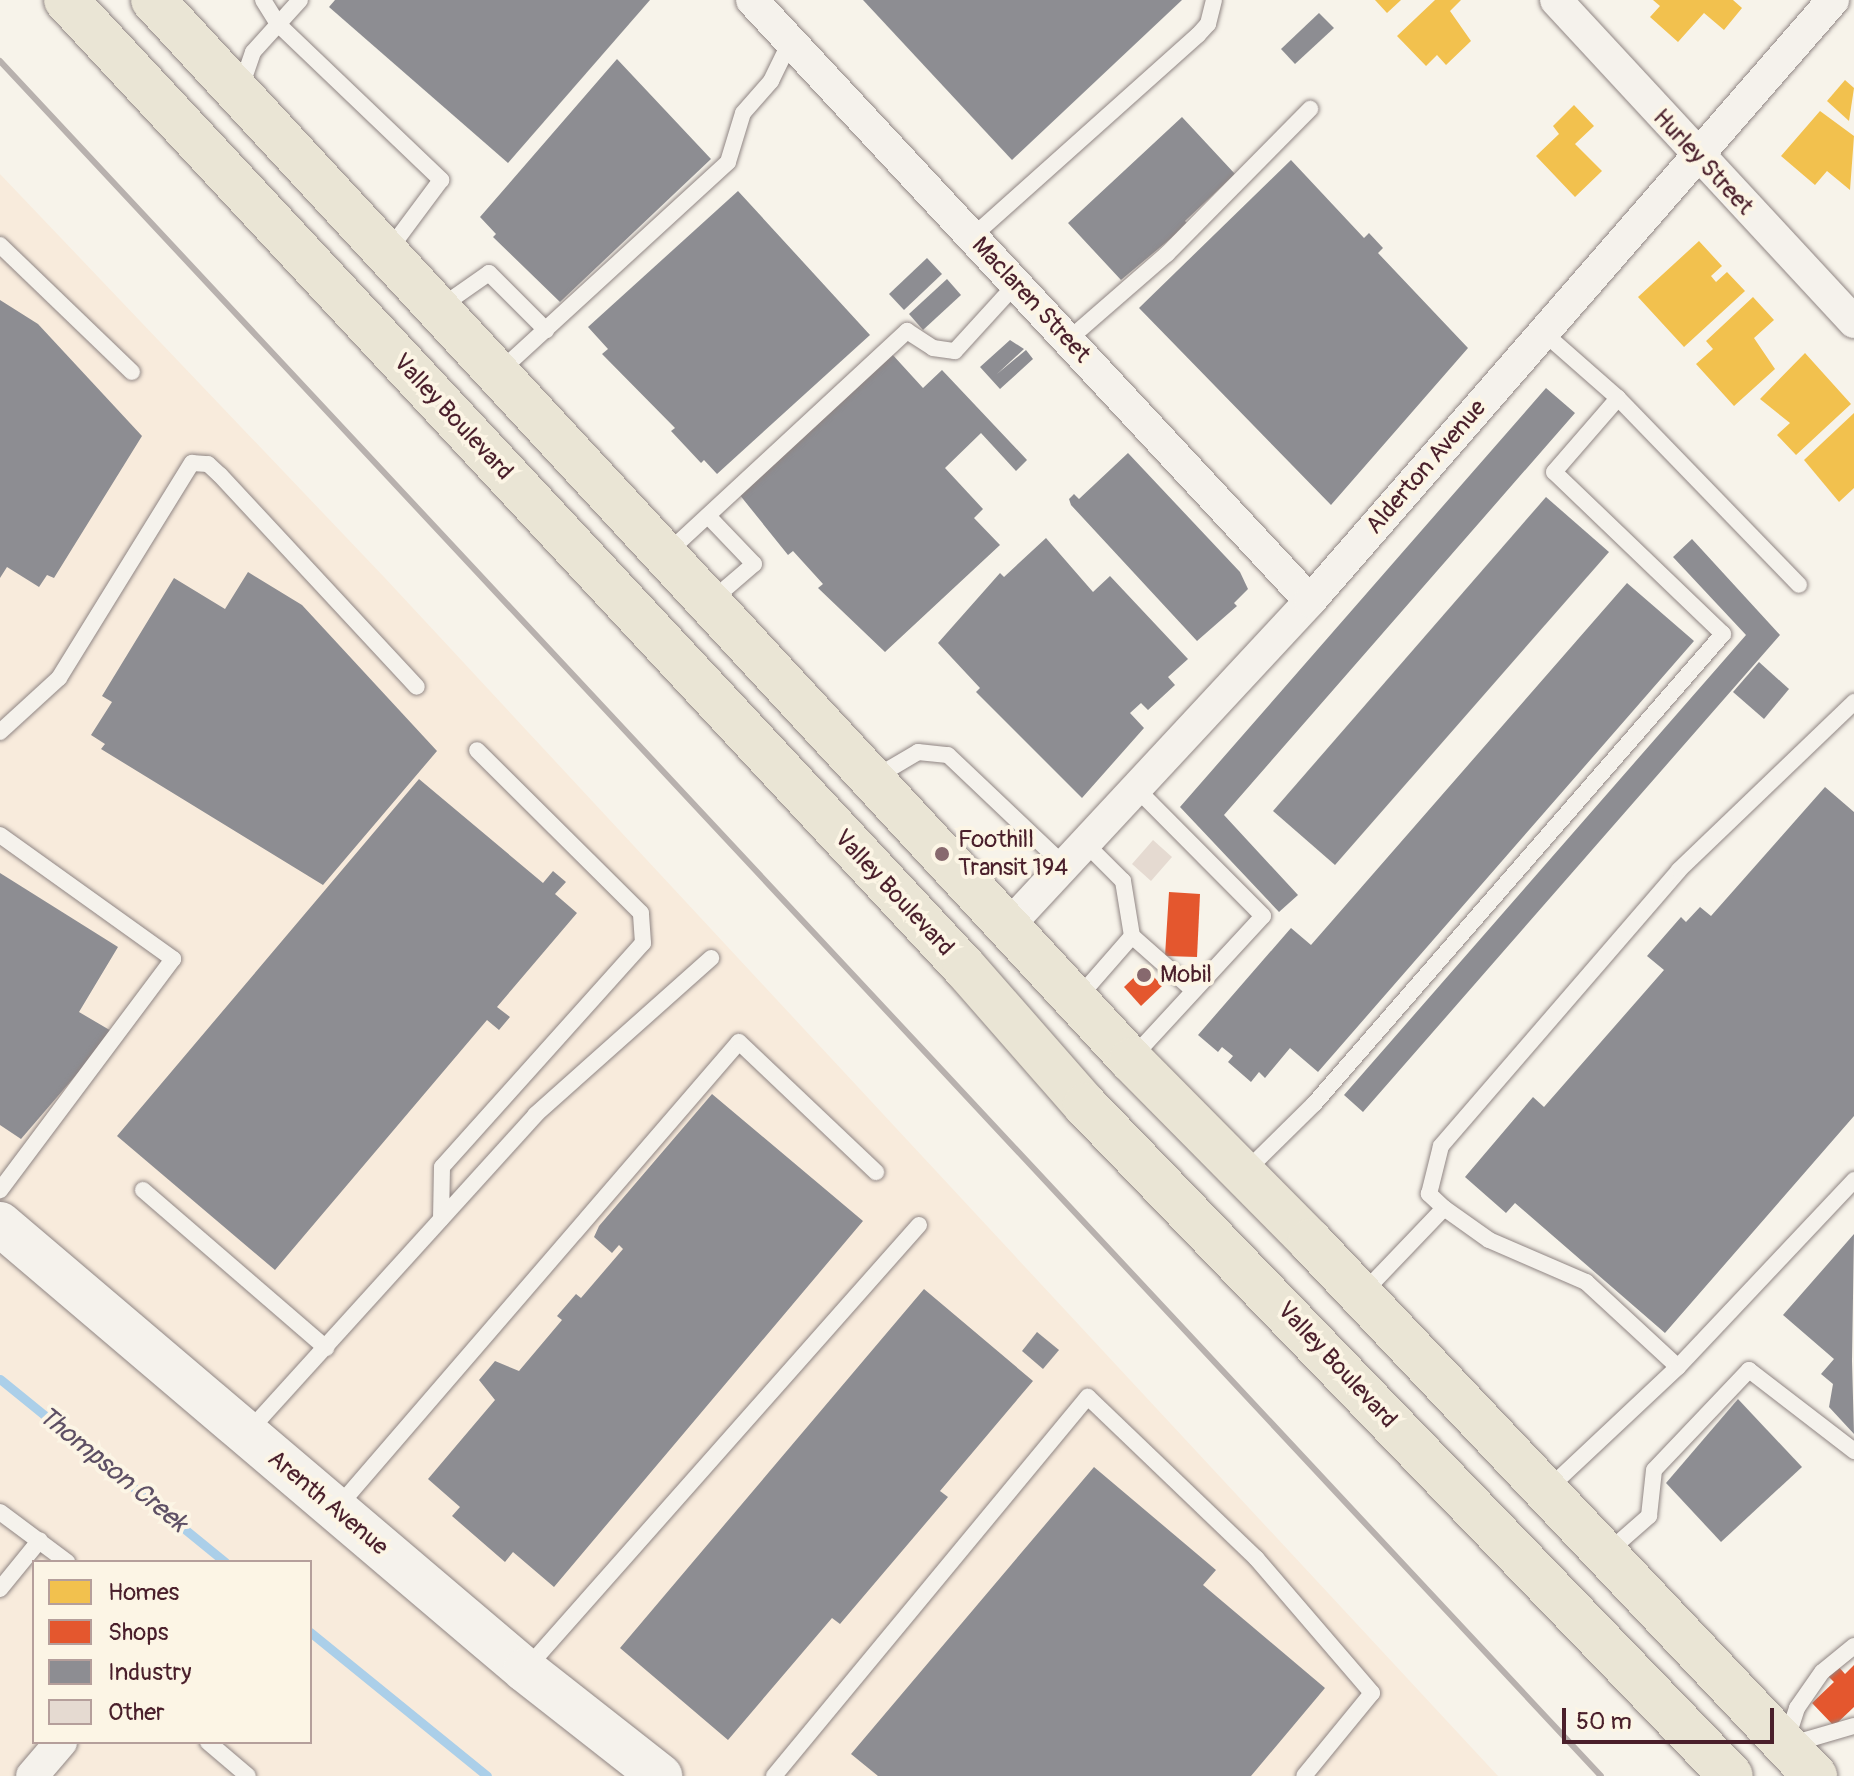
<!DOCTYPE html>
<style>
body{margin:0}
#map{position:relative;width:1854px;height:1776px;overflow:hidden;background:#f7f3ea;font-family:Pangolin,sans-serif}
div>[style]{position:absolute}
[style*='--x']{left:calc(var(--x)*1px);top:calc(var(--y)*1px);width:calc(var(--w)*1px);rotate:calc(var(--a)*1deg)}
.built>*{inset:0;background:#f8ebdc}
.homes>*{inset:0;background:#f2c14e}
.shops>*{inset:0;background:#e4572e}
.industry>*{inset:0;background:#8d8d92}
.stream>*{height:9px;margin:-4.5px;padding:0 4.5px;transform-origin:4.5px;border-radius:4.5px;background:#abcfe9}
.building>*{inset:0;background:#e5dad1}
.roads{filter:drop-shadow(0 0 2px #908684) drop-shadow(0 0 2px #908684)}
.lane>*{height:16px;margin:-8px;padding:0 8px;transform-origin:8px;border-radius:8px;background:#f5f2ec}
.street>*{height:32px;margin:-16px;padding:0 16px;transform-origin:16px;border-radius:16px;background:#f5f2ec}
.secondary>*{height:44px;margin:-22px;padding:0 22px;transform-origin:22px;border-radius:22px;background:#f5f2ec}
.primary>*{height:44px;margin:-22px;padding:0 22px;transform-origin:22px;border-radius:22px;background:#eae5d5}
.rail>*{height:6px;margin:-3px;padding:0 3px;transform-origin:3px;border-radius:3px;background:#b8b1ae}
.dots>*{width:22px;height:22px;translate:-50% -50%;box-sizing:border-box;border:4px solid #fcf5e5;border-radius:50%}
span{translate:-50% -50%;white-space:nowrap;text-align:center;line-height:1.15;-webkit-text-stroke:8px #fcf5e5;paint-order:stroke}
.street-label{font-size:24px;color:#4a1f2b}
.poi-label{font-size:24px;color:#4a1f2b}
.left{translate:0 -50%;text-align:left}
.water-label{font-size:26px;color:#5d4f64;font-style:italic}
.legend{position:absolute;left:32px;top:1560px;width:280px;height:184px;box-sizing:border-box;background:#fcf5e5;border:2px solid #b59f9b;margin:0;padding:10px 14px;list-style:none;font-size:24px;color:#4a1f2b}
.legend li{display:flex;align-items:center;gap:16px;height:40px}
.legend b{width:40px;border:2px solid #b59f9b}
.scale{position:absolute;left:1562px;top:1708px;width:212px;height:36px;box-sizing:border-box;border:4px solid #4a1f2b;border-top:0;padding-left:10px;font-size:24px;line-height:28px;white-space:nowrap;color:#4a1f2b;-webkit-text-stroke:6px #fcf5e5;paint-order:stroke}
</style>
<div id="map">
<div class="built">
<div style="clip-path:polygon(evenodd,0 174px,385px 578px,1498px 1776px,0 1776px,0 174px,34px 1562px,310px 1562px,310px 1742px,34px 1742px,34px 1562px)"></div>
</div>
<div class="homes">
<div style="clip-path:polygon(1375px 0,1401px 0,1387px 13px)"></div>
<div style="clip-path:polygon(1435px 0,1461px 0,1450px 11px,1471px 41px,1446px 65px,1437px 55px,1426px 66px,1397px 36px)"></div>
<div style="clip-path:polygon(1653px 0,1733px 0,1742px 8px,1724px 30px,1704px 13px,1678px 42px,1650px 17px,1660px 6px)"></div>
<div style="clip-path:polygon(1845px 80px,1854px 88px,1849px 121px,1827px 101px)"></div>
<div style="clip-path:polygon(1574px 105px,1594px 126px,1575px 144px,1602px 171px,1575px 197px,1536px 156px,1559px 134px,1553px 126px)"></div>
<div style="clip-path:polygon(1820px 111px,1854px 136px,1850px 190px,1827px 171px,1815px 185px,1781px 156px)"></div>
<div style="clip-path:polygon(1699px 241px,1722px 266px,1711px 276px,1716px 282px,1727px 272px,1745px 291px,1684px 347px,1638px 297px)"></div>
<div style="clip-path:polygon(1753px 297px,1774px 320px,1754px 338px,1775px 369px,1734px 406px,1696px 364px,1713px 349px,1706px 341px)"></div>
<div style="clip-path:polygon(1805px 353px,1851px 404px,1796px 455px,1777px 435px,1790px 423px,1760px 399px)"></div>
<div style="clip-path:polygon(1854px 413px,1854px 488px,1839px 502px,1804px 460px)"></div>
</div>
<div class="shops">
<div style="clip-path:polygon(1169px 892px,1200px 894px,1197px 957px,1165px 956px)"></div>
<div style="clip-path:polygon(1145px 967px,1162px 986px,1141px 1006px,1124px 987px)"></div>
<div style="clip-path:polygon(1837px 1665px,1845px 1674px,1854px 1665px,1854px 1707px,1834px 1726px,1812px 1703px,1834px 1682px,1827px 1675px)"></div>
</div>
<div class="industry">
<div style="clip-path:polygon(335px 0,650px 0,508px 163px,329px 7px)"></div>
<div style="clip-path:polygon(863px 0,1182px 0,1012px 160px)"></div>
<div style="clip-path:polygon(1319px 13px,1334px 28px,1295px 64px,1281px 49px)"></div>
<div style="clip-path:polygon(617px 59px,711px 159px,560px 302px,493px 237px,496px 234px,480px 217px)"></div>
<div style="clip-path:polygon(1182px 117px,1235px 174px,1185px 221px,1188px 224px,1121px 280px,1068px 223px)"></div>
<div style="clip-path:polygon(1291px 160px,1364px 238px,1369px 233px,1383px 248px,1378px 253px,1468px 348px,1331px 505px,1139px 308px)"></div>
<div style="clip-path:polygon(738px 191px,870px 335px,717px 474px,704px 460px,701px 463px,671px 431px,675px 428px,602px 354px,608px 349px,588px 327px)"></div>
<div style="clip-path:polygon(927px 258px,942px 274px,904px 310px,889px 294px)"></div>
<div style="clip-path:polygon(947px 279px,961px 295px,923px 330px,909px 314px)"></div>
<div style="clip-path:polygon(0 300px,38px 324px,142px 436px,54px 578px,47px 575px,39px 587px,7px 567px,0 578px)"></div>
<div style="clip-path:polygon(1010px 340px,1024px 349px,997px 374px,1026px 350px,1033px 359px,1000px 389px,980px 367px)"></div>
<div style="clip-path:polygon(891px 353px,923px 388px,942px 370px,1027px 460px,1016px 471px,981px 433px,945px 468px,983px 509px,974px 518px,1000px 545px,885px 652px,818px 588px,823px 584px,793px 551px,788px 555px,739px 494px)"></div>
<div style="clip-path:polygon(1546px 388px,1575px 413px,1224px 815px,1298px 895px,1279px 912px,1180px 807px)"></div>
<div style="clip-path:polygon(1128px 453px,1240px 572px,1248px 589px,1234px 603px,1237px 606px,1197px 641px,1071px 505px,1069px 499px,1074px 494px,1079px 499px)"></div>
<div style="clip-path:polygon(1546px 497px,1609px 552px,1335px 865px,1273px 811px)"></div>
<div style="clip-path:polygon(1046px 538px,1093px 592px,1110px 576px,1188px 659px,1168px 677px,1175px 685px,1148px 710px,1141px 703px,1130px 713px,1144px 728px,1082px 798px,976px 692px,980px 688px,938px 643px,1000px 573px,1004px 577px)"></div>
<div style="clip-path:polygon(1692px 539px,1780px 635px,1363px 1112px,1344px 1095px,1746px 635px,1673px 557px)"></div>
<div style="clip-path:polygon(248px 572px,302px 605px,437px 751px,323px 885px,101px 749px,105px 744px,91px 735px,112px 702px,102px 696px,174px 578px,225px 609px)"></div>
<div style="clip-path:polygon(1627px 583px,1694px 641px,1318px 1072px,1290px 1048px,1265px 1078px,1259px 1072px,1251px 1082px,1228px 1062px,1233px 1056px,1222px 1047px,1218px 1052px,1198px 1035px,1291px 928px,1311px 945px)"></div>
<div style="clip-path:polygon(1759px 662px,1789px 689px,1764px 719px,1733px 692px)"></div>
<div style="clip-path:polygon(419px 779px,543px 883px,553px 871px,566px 882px,555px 894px,577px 913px,497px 1007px,510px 1017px,499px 1030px,487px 1020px,275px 1270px,117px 1136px)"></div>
<div style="clip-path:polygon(1825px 787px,1854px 812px,1854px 1116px,1665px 1333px,1515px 1203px,1506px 1213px,1465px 1177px,1533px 1097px,1544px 1107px,1664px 970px,1647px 956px,1681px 917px,1686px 922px,1700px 907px,1711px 916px)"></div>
<div style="clip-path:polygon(0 873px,118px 947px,79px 1012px,113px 1032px,21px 1139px,0 1125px)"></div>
<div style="clip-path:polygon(712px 1094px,863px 1221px,554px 1587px,513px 1552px,505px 1562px,452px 1516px,460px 1507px,428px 1479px,495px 1400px,479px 1380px,495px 1361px,519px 1371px,562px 1320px,557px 1316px,576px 1294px,581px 1298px,623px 1249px,619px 1245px,612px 1253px,594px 1237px,599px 1226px)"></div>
<div style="clip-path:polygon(1854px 1234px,1852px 1361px,1854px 1434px,1829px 1407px,1833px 1384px,1821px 1374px,1834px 1359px,1783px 1315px)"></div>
<div style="clip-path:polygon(924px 1289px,1033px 1381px,940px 1491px,948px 1497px,840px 1624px,832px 1618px,728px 1740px,620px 1648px)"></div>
<div style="clip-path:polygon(1037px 1332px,1059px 1350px,1043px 1369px,1022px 1351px)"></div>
<div style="clip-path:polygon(1738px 1399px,1802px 1467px,1721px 1542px,1666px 1483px)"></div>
<div style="clip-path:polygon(1094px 1467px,1216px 1570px,1203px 1585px,1325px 1688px,1251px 1776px,878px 1776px,851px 1754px)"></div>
</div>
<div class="stream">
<div style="--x:0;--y:1379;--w:290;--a:39.1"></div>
<div style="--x:310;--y:1632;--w:228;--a:39.1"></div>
</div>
<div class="building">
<div style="clip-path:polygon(1153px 840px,1172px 857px,1151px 881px,1132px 864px)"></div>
</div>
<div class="roads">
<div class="lane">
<div style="--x:263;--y:0;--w:28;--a:58"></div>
<div style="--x:278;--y:24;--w:226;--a:43.7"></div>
<div style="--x:441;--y:180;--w:87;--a:126.6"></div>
<div style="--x:240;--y:90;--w:40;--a:-71.1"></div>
<div style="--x:253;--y:52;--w:70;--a:-47.9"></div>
<div style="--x:972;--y:237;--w:303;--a:-41.8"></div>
<div style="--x:1198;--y:35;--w:15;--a:-48"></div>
<div style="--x:1208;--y:24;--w:25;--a:-76"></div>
<div style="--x:0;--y:245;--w:183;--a:43.9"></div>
<div style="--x:439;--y:308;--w:61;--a:-35"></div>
<div style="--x:489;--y:273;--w:81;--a:45"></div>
<div style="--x:1068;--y:340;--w:131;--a:-41"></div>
<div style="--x:1167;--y:254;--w:204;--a:-45.4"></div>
<div style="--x:498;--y:373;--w:312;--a:-42.5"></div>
<div style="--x:728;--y:162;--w:51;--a:-73"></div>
<div style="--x:743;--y:113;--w:43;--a:-48.8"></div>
<div style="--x:771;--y:81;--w:43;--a:-64"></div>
<div style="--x:1618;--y:398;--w:260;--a:45.9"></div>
<div style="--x:709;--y:517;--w:65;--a:46.2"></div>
<div style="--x:754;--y:564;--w:57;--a:139.3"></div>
<div style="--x:665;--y:555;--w:330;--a:-42.8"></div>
<div style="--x:907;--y:331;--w:31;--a:33"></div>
<div style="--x:933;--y:348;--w:22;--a:8"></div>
<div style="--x:955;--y:351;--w:91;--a:-47.7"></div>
<div style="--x:0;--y:732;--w:80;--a:-42.5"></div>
<div style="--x:59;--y:678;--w:253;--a:-58.3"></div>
<div style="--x:192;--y:463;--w:16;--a:4"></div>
<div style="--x:208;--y:464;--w:16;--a:43"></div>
<div style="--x:220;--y:475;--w:289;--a:47.1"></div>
<div style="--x:874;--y:778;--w:51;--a:-30.6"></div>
<div style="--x:918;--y:752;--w:30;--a:6"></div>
<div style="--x:948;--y:755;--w:160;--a:43.5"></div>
<div style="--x:0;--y:835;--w:213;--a:35.6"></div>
<div style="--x:173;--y:959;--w:289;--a:126.8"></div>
<div style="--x:1132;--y:936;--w:80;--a:41.5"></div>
<div style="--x:1078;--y:998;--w:82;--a:-48.9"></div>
<div style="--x:1132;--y:936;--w:56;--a:-99.3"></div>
<div style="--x:1123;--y:881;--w:54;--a:-135"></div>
<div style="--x:1132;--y:1058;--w:193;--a:-47.3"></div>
<div style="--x:1263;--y:916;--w:180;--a:-134.8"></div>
<div style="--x:1245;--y:1172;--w:97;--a:-44.6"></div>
<div style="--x:1314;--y:1104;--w:623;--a:-48.97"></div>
<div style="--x:1723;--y:634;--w:234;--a:-136.2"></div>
<div style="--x:1554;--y:472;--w:98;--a:-49.1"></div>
<div style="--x:1618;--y:398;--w:100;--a:-138.7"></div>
<div style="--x:143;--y:1190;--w:242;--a:40.8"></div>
<div style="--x:1444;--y:1208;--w:21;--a:-137"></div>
<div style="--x:1429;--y:1194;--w:49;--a:-76"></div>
<div style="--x:1441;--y:1146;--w:364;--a:-49.2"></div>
<div style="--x:1679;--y:870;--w:243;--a:-43.8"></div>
<div style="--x:441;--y:1219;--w:52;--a:-88.9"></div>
<div style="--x:442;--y:1167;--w:301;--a:-48.1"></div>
<div style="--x:643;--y:943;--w:30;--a:-94"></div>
<div style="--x:641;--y:913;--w:231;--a:-135.2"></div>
<div style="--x:1361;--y:1295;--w:120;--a:-46.3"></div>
<div style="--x:1444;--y:1208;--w:55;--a:35.4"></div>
<div style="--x:1489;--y:1240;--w:106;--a:23.4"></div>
<div style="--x:1586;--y:1282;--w:125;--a:42.7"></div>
<div style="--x:248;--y:1432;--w:428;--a:-47.8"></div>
<div style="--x:535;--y:1115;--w:236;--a:-41.7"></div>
<div style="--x:1548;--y:1489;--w:178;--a:-43.2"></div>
<div style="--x:1678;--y:1367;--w:257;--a:-46.7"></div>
<div style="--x:337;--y:1508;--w:615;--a:-49.22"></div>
<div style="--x:739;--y:1042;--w:189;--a:43.5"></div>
<div style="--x:0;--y:1512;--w:84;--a:36.7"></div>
<div style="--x:1608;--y:1552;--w:55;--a:-41.3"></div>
<div style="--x:1649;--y:1516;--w:46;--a:-83.8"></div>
<div style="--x:1654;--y:1470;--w:138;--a:-46.5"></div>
<div style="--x:1749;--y:1370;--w:133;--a:37.6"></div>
<div style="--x:0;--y:1589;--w:63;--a:-50.8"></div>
<div style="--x:1854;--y:1646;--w:41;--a:140.9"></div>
<div style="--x:1822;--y:1672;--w:44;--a:124.8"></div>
<div style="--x:1797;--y:1708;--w:40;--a:108"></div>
<div style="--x:1785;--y:1746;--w:72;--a:-16.2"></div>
<div style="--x:526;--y:1669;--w:593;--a:-48.49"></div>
<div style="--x:208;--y:1742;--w:52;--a:40.4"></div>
<div style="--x:774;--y:1776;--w:492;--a:-50.4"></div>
<div style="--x:1088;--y:1397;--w:233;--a:43.8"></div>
<div style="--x:1256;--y:1558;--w:178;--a:49.3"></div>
<div style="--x:1372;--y:1693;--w:107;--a:129.3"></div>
</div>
<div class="street">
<div style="--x:752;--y:0;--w:820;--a:47.12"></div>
<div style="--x:1556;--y:0;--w:439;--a:47.2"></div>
<div style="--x:1010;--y:924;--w:441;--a:-47.1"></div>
<div style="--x:1310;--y:601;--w:797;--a:-48.97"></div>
<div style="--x:32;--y:1776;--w:45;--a:-49.5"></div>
</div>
<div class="secondary">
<div style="--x:0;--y:1224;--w:689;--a:40.35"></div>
<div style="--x:525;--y:1670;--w:172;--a:38.1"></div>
</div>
<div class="primary">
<div style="--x:66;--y:0;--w:1321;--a:47.12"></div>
<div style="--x:965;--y:968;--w:182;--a:48.8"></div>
<div style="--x:1085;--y:1105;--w:931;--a:46.09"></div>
<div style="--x:153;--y:0;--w:1442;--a:47.3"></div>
<div style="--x:1131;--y:1060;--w:255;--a:45.3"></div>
<div style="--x:1310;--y:1241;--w:736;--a:46.65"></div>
</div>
</div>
<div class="rail">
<div style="--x:0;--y:61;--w:2346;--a:46.97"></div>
</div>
<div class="dots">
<div style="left:942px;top:854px;background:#87696e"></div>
<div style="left:1144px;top:975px;background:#87696e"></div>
</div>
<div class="street-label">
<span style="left:1703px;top:162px;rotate:47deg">Hurley Street</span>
<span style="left:1031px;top:300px;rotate:47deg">Maclaren Street</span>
<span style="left:453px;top:417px;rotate:47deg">Valley Boulevard</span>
<span style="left:1426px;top:467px;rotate:-49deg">Alderton Avenue</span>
<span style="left:894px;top:893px;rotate:47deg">Valley Boulevard</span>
<span style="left:1337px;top:1365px;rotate:47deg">Valley Boulevard</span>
<span style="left:328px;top:1503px;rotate:40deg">Arenth Avenue</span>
</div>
<div class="poi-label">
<span class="left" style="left:958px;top:854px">Foothill<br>Transit 194</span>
<span class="left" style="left:1160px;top:975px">Mobil</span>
</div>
<div class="water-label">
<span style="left:112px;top:1470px;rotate:39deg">Thompson Creek</span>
</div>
<ul class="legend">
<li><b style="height:22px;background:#f2c14e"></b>Homes</li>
<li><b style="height:22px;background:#e4572e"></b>Shops</li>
<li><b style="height:22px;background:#8d8d92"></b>Industry</li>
<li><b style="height:22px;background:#e5dad1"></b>Other</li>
</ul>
<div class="scale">50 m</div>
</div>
